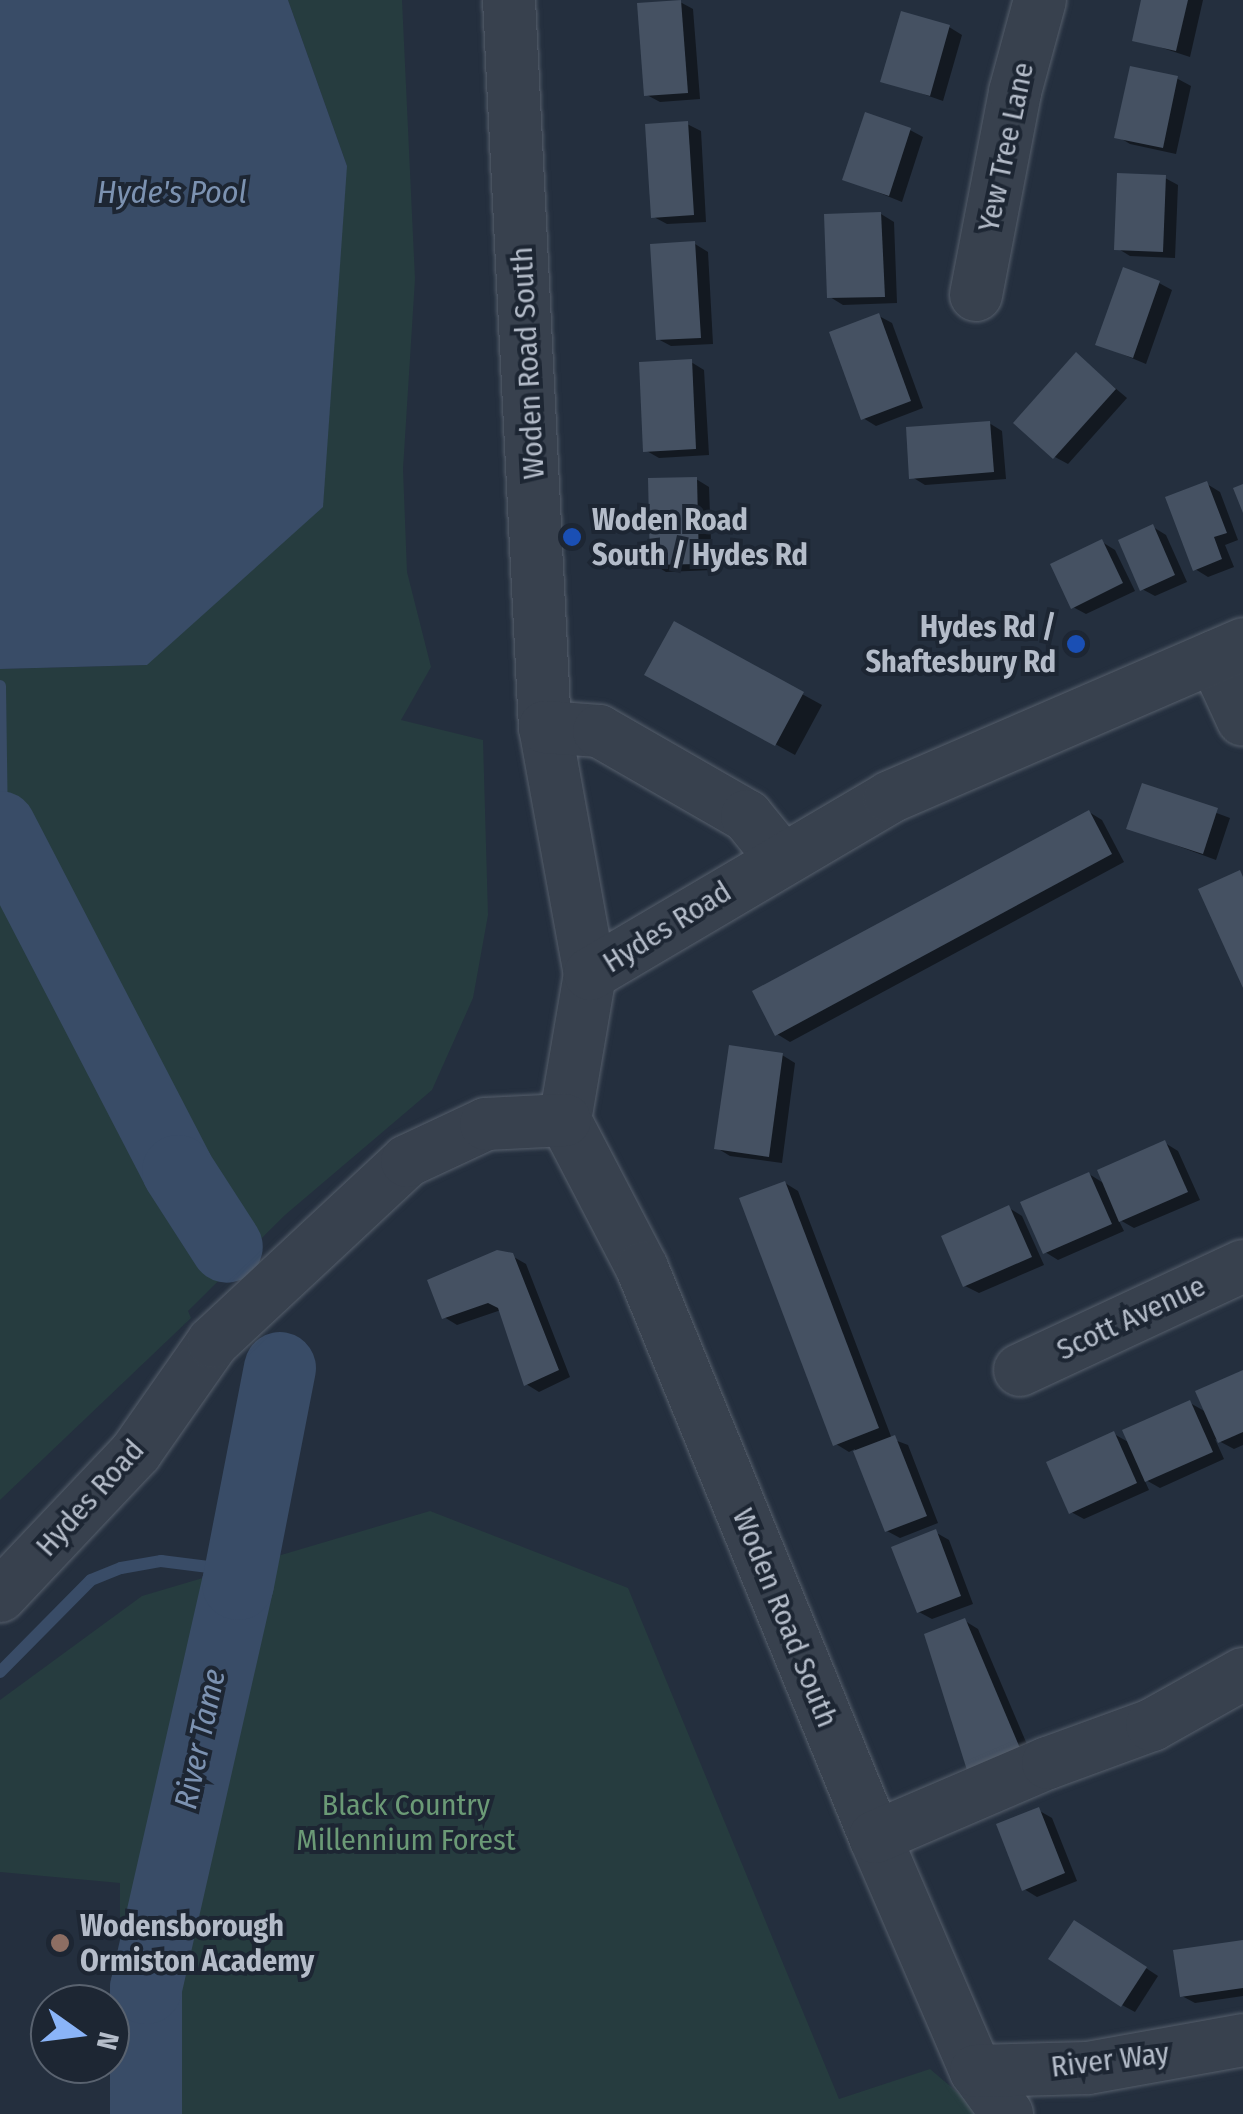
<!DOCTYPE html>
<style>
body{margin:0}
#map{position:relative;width:1243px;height:2114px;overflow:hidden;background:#242f3e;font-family:"Fira Sans Condensed",sans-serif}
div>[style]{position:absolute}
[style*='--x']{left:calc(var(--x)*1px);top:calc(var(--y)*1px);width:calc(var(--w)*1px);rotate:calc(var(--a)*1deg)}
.green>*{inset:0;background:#263c3f}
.water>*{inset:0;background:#394c67}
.shadow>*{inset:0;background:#0007}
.stream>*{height:12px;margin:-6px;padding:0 6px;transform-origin:6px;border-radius:6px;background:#394c67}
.river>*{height:72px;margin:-36px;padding:0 36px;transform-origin:36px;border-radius:36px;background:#394c67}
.building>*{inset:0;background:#455162}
.roads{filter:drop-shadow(0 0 2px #565f6c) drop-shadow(0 0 2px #565f6c)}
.minor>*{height:52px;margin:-26px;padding:0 26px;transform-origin:26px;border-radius:26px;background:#38414e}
.dots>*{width:28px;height:28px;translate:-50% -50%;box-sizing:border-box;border:5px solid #1d2633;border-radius:50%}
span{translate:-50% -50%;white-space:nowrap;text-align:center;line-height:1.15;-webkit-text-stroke:8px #1d2633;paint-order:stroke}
.street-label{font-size:30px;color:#b4bcc9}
.poi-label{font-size:30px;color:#b4bcc9;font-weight:700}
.left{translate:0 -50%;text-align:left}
.right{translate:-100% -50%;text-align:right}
.park-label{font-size:30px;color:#6b9a76}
.water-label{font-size:32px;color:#7c92b1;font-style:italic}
.north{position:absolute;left:30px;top:1984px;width:100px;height:100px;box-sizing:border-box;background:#1d2633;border:2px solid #59626f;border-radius:50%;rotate:104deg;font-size:28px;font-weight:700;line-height:40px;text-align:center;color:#b4bcc9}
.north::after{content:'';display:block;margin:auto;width:35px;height:45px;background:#8ab4f8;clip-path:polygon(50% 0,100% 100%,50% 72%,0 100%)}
</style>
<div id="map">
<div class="green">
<div style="clip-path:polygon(288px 0,402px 0,415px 279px,403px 469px,407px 572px,431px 667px,401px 720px,483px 740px,488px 915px,473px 998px,432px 1090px,285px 1215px,188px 1311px,191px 1318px,0 1500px,0 669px,147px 665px,347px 166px)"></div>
<div style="clip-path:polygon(430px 1511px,628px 1588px,839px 2099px,930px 2069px,983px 2114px,120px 2114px,120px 1883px,0 1872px,0 1700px,142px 1596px)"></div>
</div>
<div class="water">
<div style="clip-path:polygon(0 0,288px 0,347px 166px,323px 507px,147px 665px,0 669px)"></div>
</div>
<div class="shadow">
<div style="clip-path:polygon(1144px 0,1203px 0,1190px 57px,1135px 39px)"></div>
<div style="clip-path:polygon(680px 2px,693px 9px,700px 99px,660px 102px,647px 95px)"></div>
<div style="clip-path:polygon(949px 27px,962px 35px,943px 101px,883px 80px)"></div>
<div style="clip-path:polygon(1132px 69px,1178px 79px,1191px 86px,1176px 154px,1130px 144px,1117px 136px)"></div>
<div style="clip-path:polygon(687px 124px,701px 131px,706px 222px,667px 224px,654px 217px)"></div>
<div style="clip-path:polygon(910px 130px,923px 137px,902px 202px,845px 179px)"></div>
<div style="clip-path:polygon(1165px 178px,1178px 185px,1175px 258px,1130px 256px,1117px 248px)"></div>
<div style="clip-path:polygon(881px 214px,894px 222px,897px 303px,843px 305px,830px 297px)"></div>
<div style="clip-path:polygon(695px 244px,708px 252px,713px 344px,671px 346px,658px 339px)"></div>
<div style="clip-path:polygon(1159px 283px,1172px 290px,1146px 364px,1098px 344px)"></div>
<div style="clip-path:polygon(879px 316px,892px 323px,923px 408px,876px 426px,863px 418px)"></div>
<div style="clip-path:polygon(1076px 355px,1127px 398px,1068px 464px,1055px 457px)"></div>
<div style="clip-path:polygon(691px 362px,704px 370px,709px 455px,659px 458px,645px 450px)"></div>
<div style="clip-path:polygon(989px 423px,1002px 431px,1006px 479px,925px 485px,912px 477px)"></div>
<div style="clip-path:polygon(696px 479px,709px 487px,712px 570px,666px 572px,653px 564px)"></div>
<div style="clip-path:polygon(1207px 484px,1220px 492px,1238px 540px,1225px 545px,1234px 567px,1208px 577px,1195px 569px)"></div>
<div style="clip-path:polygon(1153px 527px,1166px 535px,1187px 582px,1155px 596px,1142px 589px)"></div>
<div style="clip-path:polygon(1102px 542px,1115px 550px,1135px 591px,1086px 614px,1073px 607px)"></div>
<div style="clip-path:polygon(675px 624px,822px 705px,795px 755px,648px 674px)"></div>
<div style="clip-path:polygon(1144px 786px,1230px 818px,1216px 860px,1129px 828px)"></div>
<div style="clip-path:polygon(1089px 812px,1102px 820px,1124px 862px,790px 1042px,777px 1034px)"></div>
<div style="clip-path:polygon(782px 1055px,795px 1063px,782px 1163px,730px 1156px,717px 1148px)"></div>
<div style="clip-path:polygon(1165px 1143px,1178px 1151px,1200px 1200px,1134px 1228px,1118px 1219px,1124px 1231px,1058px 1260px,1045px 1252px,1089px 1174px,1105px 1184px)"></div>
<div style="clip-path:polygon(785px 1183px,798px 1191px,892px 1439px,908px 1445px,938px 1523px,900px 1538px,887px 1531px,855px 1449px,849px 1452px,836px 1444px)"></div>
<div style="clip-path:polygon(1009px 1208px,1022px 1216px,1044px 1265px,979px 1293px,965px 1286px)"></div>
<div style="clip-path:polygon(512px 1256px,526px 1264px,570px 1377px,539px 1392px,526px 1384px,501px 1310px,457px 1325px,444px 1317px)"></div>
<div style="clip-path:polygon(1243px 1373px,1243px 1445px,1234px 1449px,1215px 1439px,1224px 1459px,1160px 1488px,1144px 1479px,1149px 1490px,1084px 1519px,1071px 1512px,1114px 1434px,1130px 1443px,1190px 1403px,1208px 1413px)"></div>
<div style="clip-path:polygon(935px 1532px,949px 1540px,973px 1604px,932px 1619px,919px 1612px)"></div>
<div style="clip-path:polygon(965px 1621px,978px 1629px,1037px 1768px,974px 1784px)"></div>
<div style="clip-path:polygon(1038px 1810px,1052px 1818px,1077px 1881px,1037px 1897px,1024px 1889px)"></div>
<div style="clip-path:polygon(1088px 1930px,1158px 1976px,1135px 2012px,1122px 2005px)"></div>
<div style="clip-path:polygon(1243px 1943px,1243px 1996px,1195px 2003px,1182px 1996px)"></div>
</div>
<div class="stream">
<div style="--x:0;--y:686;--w:145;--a:89.2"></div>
<div style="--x:0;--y:1672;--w:129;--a:-45.3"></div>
<div style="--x:91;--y:1580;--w:32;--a:-22"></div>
<div style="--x:121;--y:1568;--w:41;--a:-9.9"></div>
<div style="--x:161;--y:1561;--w:80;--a:7.2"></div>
</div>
<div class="river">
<div style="--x:0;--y:827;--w:387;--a:62.6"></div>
<div style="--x:178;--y:1171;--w:90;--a:57.2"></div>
<div style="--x:146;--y:2114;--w:126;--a:-90"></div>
<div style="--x:146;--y:1988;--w:414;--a:-77.2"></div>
<div style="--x:238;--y:1584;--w:220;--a:-79"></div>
</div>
<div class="building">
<div style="clip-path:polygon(681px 0,688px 93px,644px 96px,637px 3px)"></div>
<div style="clip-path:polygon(1141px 0,1188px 0,1176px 51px,1132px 41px)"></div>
<div style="clip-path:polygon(901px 11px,950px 25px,930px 96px,880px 82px)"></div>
<div style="clip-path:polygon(1130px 66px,1178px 76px,1163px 148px,1114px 138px)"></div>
<div style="clip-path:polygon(865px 112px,911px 128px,889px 196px,842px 180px)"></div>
<div style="clip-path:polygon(688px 121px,694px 215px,651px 218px,645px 124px)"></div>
<div style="clip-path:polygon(1117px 173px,1166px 175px,1163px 252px,1114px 250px)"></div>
<div style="clip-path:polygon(881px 212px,885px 297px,827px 298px,824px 214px)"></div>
<div style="clip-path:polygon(695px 241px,701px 338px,656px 340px,650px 244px)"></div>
<div style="clip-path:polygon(1123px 267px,1160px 281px,1133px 358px,1095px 345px)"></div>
<div style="clip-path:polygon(879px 313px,911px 401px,861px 420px,829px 332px)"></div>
<div style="clip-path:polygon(1076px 352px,1116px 389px,1053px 459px,1013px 423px)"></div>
<div style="clip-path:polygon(692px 359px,696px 449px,643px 452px,639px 362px)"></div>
<div style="clip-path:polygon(990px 421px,994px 472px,909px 479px,906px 427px)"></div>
<div style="clip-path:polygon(697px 477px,699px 564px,650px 565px,648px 478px)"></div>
<div style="clip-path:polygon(1207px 481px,1227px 533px,1214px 537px,1222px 559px,1193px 571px,1165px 497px)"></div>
<div style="clip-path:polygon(1243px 484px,1243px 513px,1233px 488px)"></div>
<div style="clip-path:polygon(1153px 524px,1175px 575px,1140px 591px,1118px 540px)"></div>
<div style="clip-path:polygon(1102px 539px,1123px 583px,1071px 609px,1050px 564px)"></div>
<div style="clip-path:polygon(674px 621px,804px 692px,775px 746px,644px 675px)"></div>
<div style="clip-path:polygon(1142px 783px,1218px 808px,1203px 854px,1126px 829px)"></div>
<div style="clip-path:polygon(1089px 810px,1112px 854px,775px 1036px,752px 991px)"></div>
<div style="clip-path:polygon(1240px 870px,1243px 877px,1243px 988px,1198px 889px)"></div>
<div style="clip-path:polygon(729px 1045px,783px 1053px,769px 1157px,714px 1149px)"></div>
<div style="clip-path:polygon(1165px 1140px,1188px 1192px,1119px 1222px,1097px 1170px)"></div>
<div style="clip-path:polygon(1089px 1172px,1112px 1224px,1043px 1254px,1020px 1202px)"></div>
<div style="clip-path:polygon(785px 1181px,879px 1428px,833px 1446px,739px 1198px)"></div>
<div style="clip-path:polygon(1009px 1205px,1032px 1257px,963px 1287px,941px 1236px)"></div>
<div style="clip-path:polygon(497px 1250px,513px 1253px,559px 1370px,524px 1386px,498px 1308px,488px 1303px,442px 1319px,427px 1280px)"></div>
<div style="clip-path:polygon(1243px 1370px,1243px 1432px,1218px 1443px,1195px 1391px)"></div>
<div style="clip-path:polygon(1190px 1400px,1213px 1452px,1145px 1482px,1122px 1430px)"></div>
<div style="clip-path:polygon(1114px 1431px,1137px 1483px,1069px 1514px,1046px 1462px)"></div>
<div style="clip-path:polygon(895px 1435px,927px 1516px,885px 1532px,853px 1451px)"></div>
<div style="clip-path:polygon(936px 1529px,961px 1596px,917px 1613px,891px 1547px)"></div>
<div style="clip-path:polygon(965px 1618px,1025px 1760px,972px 1786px,924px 1634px)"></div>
<div style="clip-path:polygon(1039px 1807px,1065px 1873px,1022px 1891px,996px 1824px)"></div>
<div style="clip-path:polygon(1074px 1920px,1147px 1967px,1121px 2007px,1048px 1959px)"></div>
<div style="clip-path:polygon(1243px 1940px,1243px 1988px,1180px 1997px,1173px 1950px)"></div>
</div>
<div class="roads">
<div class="minor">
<div style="--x:509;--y:0;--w:728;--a:87.17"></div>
<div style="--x:545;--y:727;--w:251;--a:79.7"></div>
<div style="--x:590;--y:974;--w:148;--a:99.7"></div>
<div style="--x:976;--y:295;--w:207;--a:-79.1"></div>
<div style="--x:1015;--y:92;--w:95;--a:-74.8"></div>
<div style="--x:1214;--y:657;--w:69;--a:65.3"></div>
<div style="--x:545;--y:727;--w:54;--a:4.2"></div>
<div style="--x:599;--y:731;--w:171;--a:29.9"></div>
<div style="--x:747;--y:816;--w:54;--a:51"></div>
<div style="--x:590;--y:974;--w:348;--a:-30.5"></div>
<div style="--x:890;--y:797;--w:385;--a:-23.4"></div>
<div style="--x:565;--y:1120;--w:167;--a:62.5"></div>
<div style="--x:642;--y:1268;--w:615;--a:67.73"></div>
<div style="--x:875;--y:1837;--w:255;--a:66.7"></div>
<div style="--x:976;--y:2071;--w:53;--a:54.2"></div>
<div style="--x:1020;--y:1370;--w:246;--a:-25"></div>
<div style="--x:0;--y:1596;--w:198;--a:-46.6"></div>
<div style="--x:136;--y:1452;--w:134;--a:-55"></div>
<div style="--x:213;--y:1342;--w:265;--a:-43"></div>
<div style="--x:407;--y:1161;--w:87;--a:-25.1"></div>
<div style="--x:486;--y:1124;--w:79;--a:-2.9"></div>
<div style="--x:875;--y:1837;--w:188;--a:-23.2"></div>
<div style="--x:1048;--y:1763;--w:111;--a:-20.1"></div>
<div style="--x:1152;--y:1725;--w:104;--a:-29.3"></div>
<div style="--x:976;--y:2071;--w:112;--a:-1.5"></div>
<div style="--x:1088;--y:2068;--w:158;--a:-10.2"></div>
</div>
</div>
<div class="dots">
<div style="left:572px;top:537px;background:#1a4fb4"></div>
<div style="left:1076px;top:644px;background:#1a4fb4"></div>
<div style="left:60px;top:1943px;background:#8d6e63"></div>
</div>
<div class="street-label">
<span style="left:1006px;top:147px;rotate:-78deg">Yew Tree Lane</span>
<span style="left:528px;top:363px;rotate:-93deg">Woden Road South</span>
<span style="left:667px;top:927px;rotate:-32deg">Hydes Road</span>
<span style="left:1131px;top:1318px;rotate:-25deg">Scott Avenue</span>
<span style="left:90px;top:1498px;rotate:-48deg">Hydes Road</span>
<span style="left:785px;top:1618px;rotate:68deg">Woden Road South</span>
<span style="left:1110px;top:2060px;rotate:-7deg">River Way</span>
</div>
<div class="poi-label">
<span class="left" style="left:592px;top:537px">Woden Road<br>South / Hydes Rd</span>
<span class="right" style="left:1056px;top:644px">Hydes Rd /<br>Shaftesbury Rd</span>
<span class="left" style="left:80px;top:1943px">Wodensborough<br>Ormiston Academy</span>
</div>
<div class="park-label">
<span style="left:406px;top:1822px">Black Country<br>Millennium Forest</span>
</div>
<div class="water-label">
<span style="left:172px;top:192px">Hyde's Pool</span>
<span style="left:200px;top:1739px;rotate:-78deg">River Tame</span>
</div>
<div class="north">N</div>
</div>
